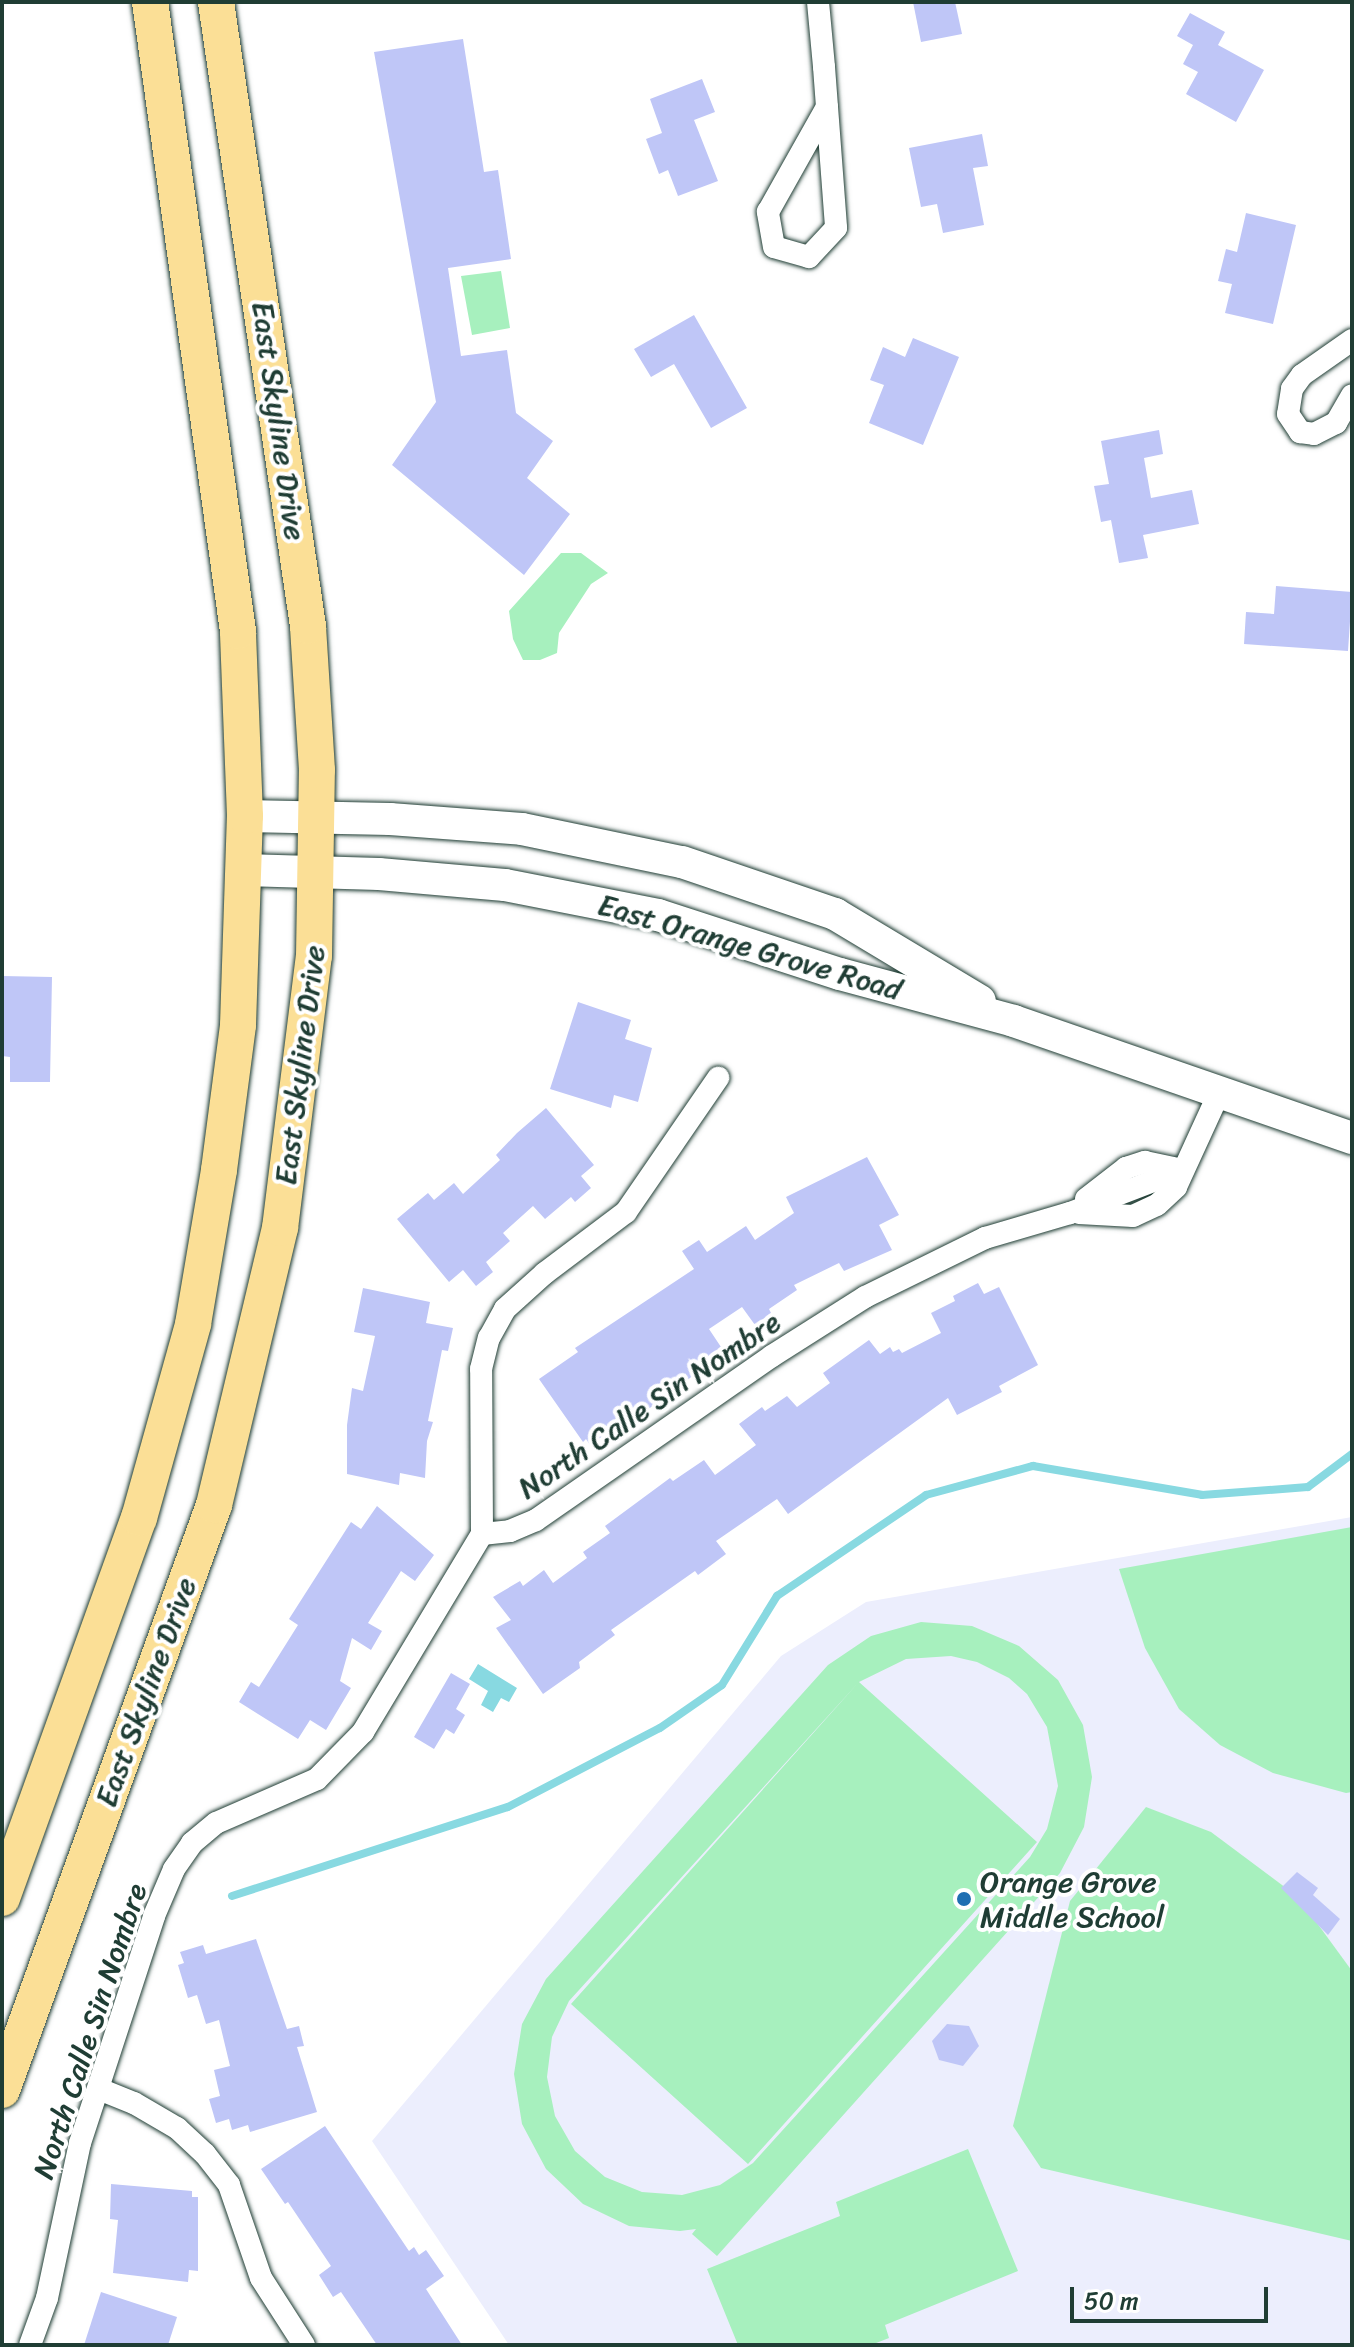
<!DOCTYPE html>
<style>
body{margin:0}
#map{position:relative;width:1354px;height:2347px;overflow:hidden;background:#fff;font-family:Sriracha,sans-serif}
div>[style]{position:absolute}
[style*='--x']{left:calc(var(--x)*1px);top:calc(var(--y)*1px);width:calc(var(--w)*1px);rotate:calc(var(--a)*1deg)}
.built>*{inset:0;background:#eceefd}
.green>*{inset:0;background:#a7f0be}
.water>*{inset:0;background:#88d9e1}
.stream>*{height:8px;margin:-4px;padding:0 4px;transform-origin:4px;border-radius:4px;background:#88d9e1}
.building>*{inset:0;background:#bfc6f7}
.roads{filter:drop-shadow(0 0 2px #1f3d34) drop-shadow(0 0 2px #1f3d34)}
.minor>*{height:22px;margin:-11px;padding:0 11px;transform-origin:11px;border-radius:11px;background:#fff}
.secondary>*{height:32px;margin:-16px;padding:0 16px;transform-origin:16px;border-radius:16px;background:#fff}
.primary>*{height:36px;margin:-18px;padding:0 18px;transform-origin:18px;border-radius:18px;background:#fbdf96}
.dots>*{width:22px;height:22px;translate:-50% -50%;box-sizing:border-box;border:4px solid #fff;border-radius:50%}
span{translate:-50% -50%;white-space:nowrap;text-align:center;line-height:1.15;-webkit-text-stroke:8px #fff;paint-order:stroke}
.street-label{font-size:30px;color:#1f3d34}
.poi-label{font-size:30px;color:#1f3d34}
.left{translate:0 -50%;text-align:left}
.frame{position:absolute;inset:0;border:4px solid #1f3d34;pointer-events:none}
.scale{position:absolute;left:1070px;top:2287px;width:198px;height:36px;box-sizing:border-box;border:4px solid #1f3d34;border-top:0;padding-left:10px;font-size:24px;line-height:28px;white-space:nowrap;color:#1f3d34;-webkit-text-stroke:6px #fff;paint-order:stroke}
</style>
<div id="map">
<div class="built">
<div style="clip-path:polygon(1352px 1517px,1352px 2345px,509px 2345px,372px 2141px,781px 1656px,866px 1602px)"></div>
</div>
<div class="green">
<div style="clip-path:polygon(501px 271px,510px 328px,472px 335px,461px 276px)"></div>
<div style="clip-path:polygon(561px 553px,581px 553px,608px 573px,591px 584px,559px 633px,557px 653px,540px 660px,523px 660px,513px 639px,509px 611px)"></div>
<div style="clip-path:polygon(1352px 1527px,1352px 1792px,1346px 1793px,1273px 1773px,1220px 1745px,1179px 1709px,1145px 1648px,1119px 1569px)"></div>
<div style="clip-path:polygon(evenodd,921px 1622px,972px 1626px,1019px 1646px,1058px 1680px,1083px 1725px,1092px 1777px,1084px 1827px,1060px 1873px,717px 2256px,692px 2234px,696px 2229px,680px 2231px,629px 2226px,583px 2204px,546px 2169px,522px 2124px,514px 2074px,522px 2024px,546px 1979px,828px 1665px,871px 1636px,921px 1622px,951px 1656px,977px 1662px,1009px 1678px,1027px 1694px,1047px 1727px,1058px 1786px,1047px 1829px,1030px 1857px,753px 2163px,720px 2185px,682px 2195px,642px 2192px,605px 2177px,575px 2151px,555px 2116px,547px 2077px,552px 2037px,569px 2001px,858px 1683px,571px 2004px,748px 2164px,1037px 1842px,859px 1682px,906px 1659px,951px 1656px)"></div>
<div style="clip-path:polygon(1146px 1807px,1211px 1832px,1298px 1897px,1352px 1971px,1352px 2241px,1041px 2168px,1013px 2126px,1070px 1901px)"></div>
<div style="clip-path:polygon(968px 2149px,1018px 2271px,885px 2325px,889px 2338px,871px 2345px,738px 2345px,707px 2269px,840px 2216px,836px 2202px)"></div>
</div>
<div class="water">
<div style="clip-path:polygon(478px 1664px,517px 1688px,509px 1702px,501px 1698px,493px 1712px,481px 1705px,488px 1691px,469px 1679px)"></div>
</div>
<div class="stream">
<div style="--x:232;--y:1896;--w:290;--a:-17.9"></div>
<div style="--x:508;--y:1807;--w:171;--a:-27.5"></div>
<div style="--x:660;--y:1728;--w:75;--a:-34.7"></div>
<div style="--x:722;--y:1685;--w:105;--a:-58.3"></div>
<div style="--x:777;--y:1596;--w:180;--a:-34.1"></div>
<div style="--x:926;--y:1495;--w:111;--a:-15.2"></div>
<div style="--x:1033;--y:1466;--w:171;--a:9.7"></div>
<div style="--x:1202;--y:1495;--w:106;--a:-4.3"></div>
<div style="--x:1308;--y:1487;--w:55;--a:-36.9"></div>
</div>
<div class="building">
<div style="clip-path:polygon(913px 2px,955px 2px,962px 34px,921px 42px)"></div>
<div style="clip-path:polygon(1190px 13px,1225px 32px,1218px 45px,1264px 70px,1236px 122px,1186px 94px,1198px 72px,1183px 64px,1193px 45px,1177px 36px)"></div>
<div style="clip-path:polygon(463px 39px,484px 172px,498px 170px,511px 259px,448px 268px,461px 356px,507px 350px,516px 413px,553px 441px,527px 478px,570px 514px,524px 575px,392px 465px,436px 402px,374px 52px)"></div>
<div style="clip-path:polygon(702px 79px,715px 112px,694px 120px,718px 181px,678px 196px,668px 170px,659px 174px,646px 139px,662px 133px,650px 99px)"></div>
<div style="clip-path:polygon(982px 134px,988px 166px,973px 168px,984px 225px,943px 233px,937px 204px,921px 207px,909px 148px)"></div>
<div style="clip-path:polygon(1246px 213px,1296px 225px,1273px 324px,1225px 313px,1232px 284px,1218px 281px,1226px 249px,1237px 252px)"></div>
<div style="clip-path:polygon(694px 315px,747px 408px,711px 428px,674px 364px,651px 377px,634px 349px)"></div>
<div style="clip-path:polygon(913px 338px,959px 357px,923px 445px,869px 423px,884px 385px,870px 380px,883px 347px,905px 357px)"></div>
<div style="clip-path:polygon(1159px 430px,1163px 454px,1144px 458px,1151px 498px,1192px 490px,1199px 524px,1143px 535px,1148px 558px,1119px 563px,1111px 520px,1101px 522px,1094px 486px,1109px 484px,1101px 441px)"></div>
<div style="clip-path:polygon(1276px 586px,1352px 592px,1348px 651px,1244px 644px,1246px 612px,1274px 614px)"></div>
<div style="clip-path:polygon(2px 976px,52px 977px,50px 1082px,10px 1082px,10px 1057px,2px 1056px)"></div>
<div style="clip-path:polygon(578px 1002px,631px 1020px,625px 1039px,652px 1048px,638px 1102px,614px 1095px,611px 1108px,550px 1089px)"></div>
<div style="clip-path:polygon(546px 1108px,594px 1165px,581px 1176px,591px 1188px,575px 1202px,571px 1197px,545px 1219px,533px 1206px,503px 1233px,510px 1241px,486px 1262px,493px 1272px,476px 1286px,463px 1270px,449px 1282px,397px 1219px,428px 1193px,434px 1200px,454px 1183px,463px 1194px,500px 1160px,496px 1155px,517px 1133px)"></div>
<div style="clip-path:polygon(867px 1157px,899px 1215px,879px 1225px,892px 1250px,844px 1271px,839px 1263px,794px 1285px,797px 1290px,769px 1309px,771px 1313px,755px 1325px,742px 1307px,709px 1329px,721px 1347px,690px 1369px,694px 1375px,627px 1425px,624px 1421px,590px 1445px,586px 1439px,583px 1442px,539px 1379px,578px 1352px,575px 1348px,694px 1269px,682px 1251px,699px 1240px,707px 1252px,746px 1226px,755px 1240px,794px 1213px,786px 1197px)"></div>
<div style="clip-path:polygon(978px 1283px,984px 1294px,999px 1287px,1038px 1365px,999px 1386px,1002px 1392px,957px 1415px,948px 1398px,788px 1514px,777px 1499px,716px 1541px,726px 1554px,698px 1575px,695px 1571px,611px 1630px,615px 1635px,579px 1662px,580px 1668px,543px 1694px,496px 1628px,511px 1620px,493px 1597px,520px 1581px,523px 1586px,544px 1570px,553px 1583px,587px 1558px,583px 1552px,610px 1533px,605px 1526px,670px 1478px,673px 1481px,704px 1460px,715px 1475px,756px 1445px,739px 1424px,762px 1407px,765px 1411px,787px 1396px,797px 1407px,830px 1383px,823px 1373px,869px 1340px,880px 1354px,890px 1347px,893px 1352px,899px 1349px,902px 1353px,941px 1333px,931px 1313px,955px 1301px,953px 1296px)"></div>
<div style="clip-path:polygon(363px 1288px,430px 1302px,426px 1323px,453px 1328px,448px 1351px,442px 1350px,428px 1421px,433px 1422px,427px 1441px,425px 1478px,400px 1473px,399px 1485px,347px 1474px,347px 1425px,352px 1388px,363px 1391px,375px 1336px,354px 1332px)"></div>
<div style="clip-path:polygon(377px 1506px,434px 1555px,415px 1581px,401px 1571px,368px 1623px,382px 1631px,371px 1650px,352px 1638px,340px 1681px,351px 1688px,326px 1730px,310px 1720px,298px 1739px,239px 1702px,251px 1682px,259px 1687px,298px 1625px,289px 1619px,351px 1522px,361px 1529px)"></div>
<div style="clip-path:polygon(451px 1673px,470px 1684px,456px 1709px,465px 1715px,454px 1734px,446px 1729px,434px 1749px,414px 1737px)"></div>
<div style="clip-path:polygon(1297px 1872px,1318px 1888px,1313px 1895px,1340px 1919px,1328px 1935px,1281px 1888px)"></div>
<div style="clip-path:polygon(256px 1939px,287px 2029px,299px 2026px,304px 2046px,297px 2047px,317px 2112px,250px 2132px,248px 2125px,232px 2130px,229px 2119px,216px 2123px,209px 2099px,220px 2096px,214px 2070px,230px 2066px,219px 2020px,206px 2024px,197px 1995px,188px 1998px,178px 1965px,184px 1963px,180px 1952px,203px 1945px,206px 1954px)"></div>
<div style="clip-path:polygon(947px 2024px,969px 2026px,979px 2046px,963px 2066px,939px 2060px,932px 2041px)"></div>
<div style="clip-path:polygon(325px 2126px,409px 2251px,414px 2247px,419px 2255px,426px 2250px,444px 2276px,426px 2289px,462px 2345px,377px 2345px,341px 2292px,333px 2297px,319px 2275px,331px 2266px,288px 2202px,285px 2204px,261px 2169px)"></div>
<div style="clip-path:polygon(111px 2184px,192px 2191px,192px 2197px,198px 2197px,198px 2271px,189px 2270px,188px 2282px,113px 2273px,118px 2220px,110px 2219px)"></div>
<div style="clip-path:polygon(101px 2292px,177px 2317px,168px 2345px,84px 2345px)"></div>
</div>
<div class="roads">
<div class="minor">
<div style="--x:818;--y:2;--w:65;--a:84.7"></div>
<div style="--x:824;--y:67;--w:40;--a:85.7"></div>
<div style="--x:827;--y:107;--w:121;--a:85.7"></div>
<div style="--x:836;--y:228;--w:40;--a:133"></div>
<div style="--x:809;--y:257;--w:36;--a:-164"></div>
<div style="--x:774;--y:247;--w:36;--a:-100"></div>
<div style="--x:768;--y:212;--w:120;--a:-60.7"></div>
<div style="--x:1352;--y:340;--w:61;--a:145"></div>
<div style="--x:1302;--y:375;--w:17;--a:126"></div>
<div style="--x:1292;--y:389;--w:25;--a:99"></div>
<div style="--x:1288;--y:414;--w:22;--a:56"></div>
<div style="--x:1300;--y:432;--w:14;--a:8"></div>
<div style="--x:1314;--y:434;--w:25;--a:-27"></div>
<div style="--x:1336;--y:423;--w:32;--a:-60"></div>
<div style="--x:1086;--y:1199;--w:51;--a:-37.8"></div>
<div style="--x:1126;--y:1168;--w:20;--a:-18"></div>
<div style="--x:1145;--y:1162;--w:35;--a:12"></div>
<div style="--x:1079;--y:1213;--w:54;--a:3.2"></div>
<div style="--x:1133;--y:1216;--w:26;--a:-25"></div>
<div style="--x:1157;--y:1205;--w:26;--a:-43"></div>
<div style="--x:1176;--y:1187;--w:106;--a:-65.4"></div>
<div style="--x:482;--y:1534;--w:165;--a:-90.3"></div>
<div style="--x:481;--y:1369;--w:32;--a:-76"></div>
<div style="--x:489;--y:1338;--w:33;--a:-61"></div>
<div style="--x:505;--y:1309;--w:54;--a:-42"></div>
<div style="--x:545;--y:1273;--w:101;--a:-37"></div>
<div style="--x:626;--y:1212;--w:163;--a:-55.5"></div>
<div style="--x:99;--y:2089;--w:38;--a:22"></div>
<div style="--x:134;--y:2103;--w:50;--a:30.2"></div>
<div style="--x:177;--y:2128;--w:38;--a:43"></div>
<div style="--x:205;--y:2154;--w:39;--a:52"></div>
<div style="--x:229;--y:2185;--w:98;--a:71"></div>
<div style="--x:261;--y:2278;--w:80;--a:57.3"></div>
<div style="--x:30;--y:2345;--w:50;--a:-70.1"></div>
<div style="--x:47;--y:2298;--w:158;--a:-78"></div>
<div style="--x:80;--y:2143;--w:239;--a:-71.9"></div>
<div style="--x:154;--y:1916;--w:51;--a:-66.9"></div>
<div style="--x:174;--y:1869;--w:32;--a:-55"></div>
<div style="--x:192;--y:1843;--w:31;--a:-40"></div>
<div style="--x:216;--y:1823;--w:110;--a:-23.5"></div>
<div style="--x:317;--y:1779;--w:66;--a:-45.6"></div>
<div style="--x:363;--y:1732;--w:231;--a:-59"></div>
<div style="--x:482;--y:1534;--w:28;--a:-6"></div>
<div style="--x:510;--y:1531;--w:28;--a:-23"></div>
<div style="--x:536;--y:1520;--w:287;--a:-34.8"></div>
<div style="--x:772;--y:1356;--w:110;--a:-32.4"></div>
<div style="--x:865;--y:1297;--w:134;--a:-26.2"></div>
<div style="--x:985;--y:1238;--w:89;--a:-16.4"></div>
<div style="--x:1070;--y:1213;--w:120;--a:-21"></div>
</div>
<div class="secondary">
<div style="--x:245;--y:816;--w:145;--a:1.2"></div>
<div style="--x:390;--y:819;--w:132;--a:4.3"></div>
<div style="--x:522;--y:829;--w:163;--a:11.7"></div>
<div style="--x:682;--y:862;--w:162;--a:18.8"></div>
<div style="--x:835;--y:914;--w:169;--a:31"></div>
<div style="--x:244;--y:870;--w:135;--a:1.7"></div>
<div style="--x:379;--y:874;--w:126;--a:5"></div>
<div style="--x:505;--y:885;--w:156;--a:11.1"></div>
<div style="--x:658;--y:915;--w:191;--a:18"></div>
<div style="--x:840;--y:974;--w:180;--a:15.1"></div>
<div style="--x:1014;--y:1021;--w:358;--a:19.1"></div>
</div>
<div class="primary">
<div style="--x:2;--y:1898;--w:404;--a:-70.2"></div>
<div style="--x:139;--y:1518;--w:201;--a:-74.4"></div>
<div style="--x:193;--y:1324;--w:156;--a:-80.4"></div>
<div style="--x:219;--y:1170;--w:146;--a:-82.5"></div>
<div style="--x:238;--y:1025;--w:209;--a:-88.1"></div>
<div style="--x:245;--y:816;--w:185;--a:-92.2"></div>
<div style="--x:238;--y:631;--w:635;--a:-97.96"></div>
<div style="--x:2;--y:2090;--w:622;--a:-70.08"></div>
<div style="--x:214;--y:1505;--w:285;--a:-76.6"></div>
<div style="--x:280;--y:1228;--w:274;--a:-82.9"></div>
<div style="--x:314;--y:956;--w:186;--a:-89.1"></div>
<div style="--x:317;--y:770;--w:144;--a:-93.6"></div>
<div style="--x:308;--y:626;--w:631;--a:-98.39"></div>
</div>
</div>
<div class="dots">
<div style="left:964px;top:1899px;background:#1f6fb2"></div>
</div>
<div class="street-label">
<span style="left:279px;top:421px;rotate:82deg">East Skyline Drive</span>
<span style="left:750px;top:947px;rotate:16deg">East Orange Grove Road</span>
<span style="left:300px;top:1065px;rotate:-83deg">East Skyline Drive</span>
<span style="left:649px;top:1405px;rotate:-34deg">North Calle Sin Nombre</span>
<span style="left:146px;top:1692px;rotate:-70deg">East Skyline Drive</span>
<span style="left:90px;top:2031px;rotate:-72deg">North Calle Sin Nombre</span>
</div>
<div class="poi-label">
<span class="left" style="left:980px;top:1899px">Orange Grove<br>Middle School</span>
</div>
<div class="frame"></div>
<div class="scale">50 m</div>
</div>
